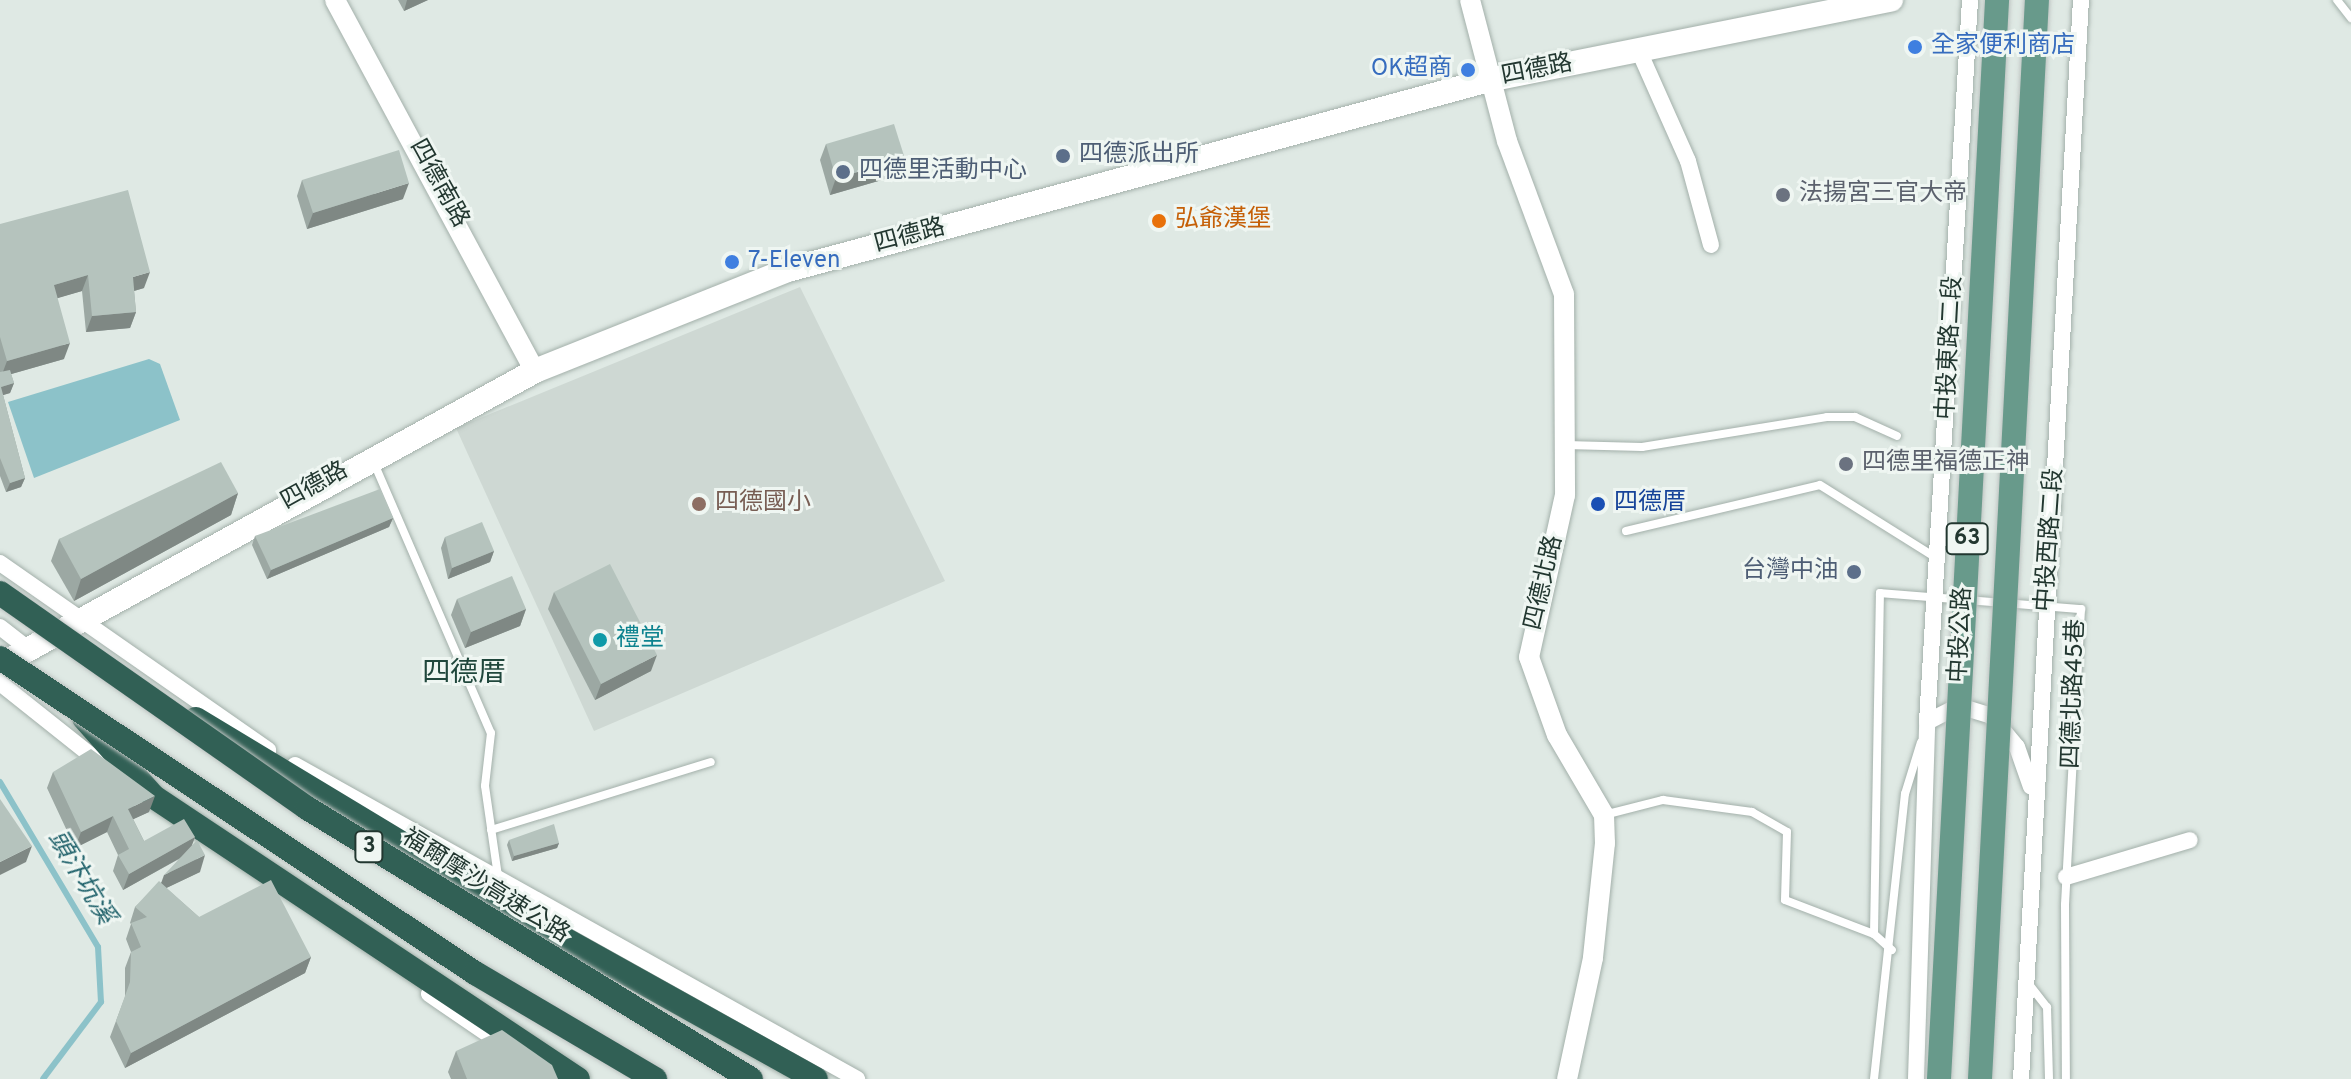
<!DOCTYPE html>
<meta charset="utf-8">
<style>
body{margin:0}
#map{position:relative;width:2351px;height:1079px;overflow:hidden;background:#dfe9e4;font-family:Overpass,"Noto Sans TC",sans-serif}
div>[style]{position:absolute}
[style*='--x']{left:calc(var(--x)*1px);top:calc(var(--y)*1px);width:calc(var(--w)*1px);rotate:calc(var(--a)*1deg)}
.built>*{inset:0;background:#ced8d3}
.water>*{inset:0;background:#8cc2c9}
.stream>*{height:6px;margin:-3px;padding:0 3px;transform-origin:3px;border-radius:3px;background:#8cc2c9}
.roads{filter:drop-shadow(0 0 2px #a3b0aa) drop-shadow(0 0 2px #a3b0aa)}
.service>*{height:8px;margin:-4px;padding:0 4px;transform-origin:4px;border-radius:4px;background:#fff}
.minor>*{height:16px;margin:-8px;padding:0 8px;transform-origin:8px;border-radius:8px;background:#fff}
.tertiary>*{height:20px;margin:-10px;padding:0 10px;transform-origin:10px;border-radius:10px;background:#fff}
.secondary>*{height:24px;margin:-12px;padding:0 12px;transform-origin:12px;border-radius:12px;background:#fff}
.motorway>*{height:24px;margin:-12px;padding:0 12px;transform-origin:12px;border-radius:12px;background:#316055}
.bridges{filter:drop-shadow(0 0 2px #bdc3c1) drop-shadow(0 0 2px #bdc3c1)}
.primary-bridge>*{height:24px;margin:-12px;padding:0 12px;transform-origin:12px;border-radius:12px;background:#689a8b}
.motorway-bridge>*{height:24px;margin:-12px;padding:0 12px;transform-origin:12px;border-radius:12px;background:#316055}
.wall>*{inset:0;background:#9ca8a3}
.shaded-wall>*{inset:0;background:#7f8884}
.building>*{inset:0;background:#b5c3bd}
.dots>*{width:22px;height:22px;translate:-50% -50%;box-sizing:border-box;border:4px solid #eff6f2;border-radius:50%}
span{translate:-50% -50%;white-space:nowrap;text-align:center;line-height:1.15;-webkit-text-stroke:6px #eff6f2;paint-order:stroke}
.shield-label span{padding:2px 6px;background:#eff6f2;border:2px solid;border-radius:6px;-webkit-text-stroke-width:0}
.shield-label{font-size:22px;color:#223730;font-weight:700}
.shop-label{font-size:24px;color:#366cbe}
.left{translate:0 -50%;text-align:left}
.right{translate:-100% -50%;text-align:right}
.street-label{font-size:24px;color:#223730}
.service-label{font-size:24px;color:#4e5e75}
.worship-label{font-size:24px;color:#5b616d}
.food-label{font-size:24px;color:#c56008}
.education-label{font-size:24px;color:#785e54}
.transit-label{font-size:24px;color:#164399}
.culture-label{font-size:24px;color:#0d838f}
.water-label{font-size:26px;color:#22636c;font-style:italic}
.quarter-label{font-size:28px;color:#20473c}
</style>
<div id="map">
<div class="built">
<div style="clip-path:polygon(800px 287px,945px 581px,594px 731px,456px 428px)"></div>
</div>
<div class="water">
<div style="clip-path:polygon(149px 359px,160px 364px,180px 420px,34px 478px,8px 402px)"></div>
</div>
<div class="stream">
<div style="--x:0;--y:782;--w:192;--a:59.3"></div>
<div style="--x:98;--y:947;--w:55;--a:86.9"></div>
<div style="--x:101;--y:1002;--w:96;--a:127"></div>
</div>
<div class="roads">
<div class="service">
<div style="--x:2337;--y:0;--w:23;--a:52"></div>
<div style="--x:1566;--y:445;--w:76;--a:1.5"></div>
<div style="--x:1642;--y:447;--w:187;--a:-9.2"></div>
<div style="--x:1827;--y:417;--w:28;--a:0"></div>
<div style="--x:1855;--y:417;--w:46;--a:24.3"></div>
<div style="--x:374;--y:463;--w:294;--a:66.6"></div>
<div style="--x:491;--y:733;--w:53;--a:96.5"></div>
<div style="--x:485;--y:786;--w:91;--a:81.8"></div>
<div style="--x:1626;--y:531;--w:199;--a:-13.3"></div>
<div style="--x:1820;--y:485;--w:139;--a:32.1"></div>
<div style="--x:1604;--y:815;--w:61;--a:-14.3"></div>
<div style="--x:1663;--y:800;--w:90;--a:7.7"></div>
<div style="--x:1752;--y:812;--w:40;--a:29.7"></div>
<div style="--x:1787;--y:832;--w:68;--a:91.7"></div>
<div style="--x:1785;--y:900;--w:95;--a:20.9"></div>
<div style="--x:1874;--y:934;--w:24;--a:42"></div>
<div style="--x:491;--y:830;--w:230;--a:-17.2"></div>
<div style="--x:1874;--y:934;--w:341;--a:-89"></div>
<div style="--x:1880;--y:593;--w:202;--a:4.6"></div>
<div style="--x:2081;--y:609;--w:296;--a:93.1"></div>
<div style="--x:2065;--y:905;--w:174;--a:89.7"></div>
<div style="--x:2028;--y:983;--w:31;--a:52"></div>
<div style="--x:2047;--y:1007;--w:72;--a:88.4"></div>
<div style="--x:1874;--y:1079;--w:287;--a:-83.8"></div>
<div style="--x:1905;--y:794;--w:54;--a:-72.9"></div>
</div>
<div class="minor">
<div style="--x:1639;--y:51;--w:120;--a:66"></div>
<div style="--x:1688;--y:161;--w:87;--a:74.7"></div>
<div style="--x:0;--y:563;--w:327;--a:34.9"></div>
<div style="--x:0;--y:627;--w:33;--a:38"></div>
<div style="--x:0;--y:683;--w:130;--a:38.5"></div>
<div style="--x:1927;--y:722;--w:36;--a:-27"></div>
<div style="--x:1959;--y:706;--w:34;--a:17"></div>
<div style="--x:1991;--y:716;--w:40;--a:50"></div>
<div style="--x:2017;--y:747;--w:42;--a:70.7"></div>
<div style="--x:295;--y:765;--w:644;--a:29.19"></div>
<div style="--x:2066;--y:877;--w:129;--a:-16.6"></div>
<div style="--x:429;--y:994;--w:92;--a:34.4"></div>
<div style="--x:1916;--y:1079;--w:357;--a:-88.2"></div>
<div style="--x:1927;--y:722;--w:723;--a:-86.59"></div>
<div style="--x:2021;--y:1079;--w:1081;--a:-86.82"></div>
</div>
<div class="tertiary">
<div style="--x:335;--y:0;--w:421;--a:61.7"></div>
<div style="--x:1470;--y:0;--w:146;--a:75.3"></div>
<div style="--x:1507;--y:141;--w:163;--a:69.6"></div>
<div style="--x:1564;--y:294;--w:201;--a:89.7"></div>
<div style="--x:1565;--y:495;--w:166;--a:102.5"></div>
<div style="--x:1529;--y:657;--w:83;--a:70.3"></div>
<div style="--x:1557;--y:735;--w:93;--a:59.6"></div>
<div style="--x:1604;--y:815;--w:28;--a:88"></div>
<div style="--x:1605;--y:843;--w:116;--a:96"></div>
<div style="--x:1593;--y:958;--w:124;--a:102.1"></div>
</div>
<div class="secondary">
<div style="--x:0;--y:665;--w:610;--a:-28.79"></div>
<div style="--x:535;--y:371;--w:272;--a:-21.8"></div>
<div style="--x:788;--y:270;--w:726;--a:-15.17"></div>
<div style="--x:1489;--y:80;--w:410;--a:-11.3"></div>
</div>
<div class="motorway">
<div style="--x:84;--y:718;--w:106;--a:48.5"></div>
<div style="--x:154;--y:797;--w:509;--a:33.63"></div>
<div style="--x:196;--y:719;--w:374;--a:31.1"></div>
<div style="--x:516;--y:912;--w:343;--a:29.1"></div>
</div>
</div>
<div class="bridges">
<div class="primary-bridge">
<div style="--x:1939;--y:1079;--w:1081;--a:-86.92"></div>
<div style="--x:1980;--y:1079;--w:1081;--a:-86.98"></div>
</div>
<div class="motorway-bridge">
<div style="--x:0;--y:593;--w:375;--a:35"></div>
<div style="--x:307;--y:808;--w:520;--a:31.4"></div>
<div style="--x:0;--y:658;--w:570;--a:33.55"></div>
<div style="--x:475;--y:973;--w:209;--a:30.5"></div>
</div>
</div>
<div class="wall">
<div style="clip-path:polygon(398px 0,428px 0,404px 11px)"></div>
<div style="clip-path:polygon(826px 144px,899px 175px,830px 195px,820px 160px)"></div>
<div style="clip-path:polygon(302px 180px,403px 199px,307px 229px,297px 196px)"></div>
<div style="clip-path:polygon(0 224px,144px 288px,134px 291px,136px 312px,130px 328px,86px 332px,82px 291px,57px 298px,64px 359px,11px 374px,14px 383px,10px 393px,3px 395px,25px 478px,21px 487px,6px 492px,0 476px)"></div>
<div style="clip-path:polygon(238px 493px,231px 515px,74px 601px,51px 561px,59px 539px)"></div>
<div style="clip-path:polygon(393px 518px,389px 527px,267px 579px,252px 545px,255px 536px)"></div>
<div style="clip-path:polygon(445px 537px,494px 551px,490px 562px,448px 579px,441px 548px)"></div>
<div style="clip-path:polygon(554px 592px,651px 671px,595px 700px,548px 609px)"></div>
<div style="clip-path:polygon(457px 599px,526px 609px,520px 626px,465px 648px,451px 615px)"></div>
<div style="clip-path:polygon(53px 772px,149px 812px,133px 819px,144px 841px,195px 837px,192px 844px,200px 872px,166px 888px,199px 917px,311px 957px,305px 973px,125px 1068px,110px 1037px,125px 997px,125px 968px,131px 952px,126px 939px,131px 924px,130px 923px,135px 907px,161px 883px,179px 859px,123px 890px,113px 871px,118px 855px,107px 832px,75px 848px,47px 788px)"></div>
<div style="clip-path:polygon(509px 840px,559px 843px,557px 848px,512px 861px,507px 845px)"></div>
<div style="clip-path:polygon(456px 1051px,558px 1079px,451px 1079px,448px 1072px)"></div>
</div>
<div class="shaded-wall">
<div style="clip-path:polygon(407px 0,428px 0,404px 11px)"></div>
<div style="clip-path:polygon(905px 159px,899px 175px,830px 195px,836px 178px)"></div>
<div style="clip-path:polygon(409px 183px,403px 199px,307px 229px,313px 213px)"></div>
<div style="clip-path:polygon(150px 272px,144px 288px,127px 293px,133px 277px)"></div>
<div style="clip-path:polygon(88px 275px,82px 291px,48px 301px,54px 285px)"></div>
<div style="clip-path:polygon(136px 312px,130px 328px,86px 332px,92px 316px)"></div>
<div style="clip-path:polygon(70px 343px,64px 359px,1px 377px,7px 361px)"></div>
<div style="clip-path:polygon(14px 383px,10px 393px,0 396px,1px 387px)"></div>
<div style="clip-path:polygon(25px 478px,21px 487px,6px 492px,10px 483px)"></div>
<div style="clip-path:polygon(238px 493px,231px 515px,74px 601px,81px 579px)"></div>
<div style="clip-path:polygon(393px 518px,389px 527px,267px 579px,271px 570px)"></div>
<div style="clip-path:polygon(494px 551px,490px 562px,448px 579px,452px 568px)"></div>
<div style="clip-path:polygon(526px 609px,520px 626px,465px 648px,471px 632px)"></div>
<div style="clip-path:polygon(657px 655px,651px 671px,595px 700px,601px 684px)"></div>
<div style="clip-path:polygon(155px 796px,149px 812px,123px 824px,128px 809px)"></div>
<div style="clip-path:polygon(113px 816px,107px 832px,75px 848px,81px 832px)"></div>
<div style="clip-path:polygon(195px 837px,189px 853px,123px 890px,129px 874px)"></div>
<div style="clip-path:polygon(559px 843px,557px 848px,512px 861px,514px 856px)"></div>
<div style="clip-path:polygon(32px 846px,26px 862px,0 875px,0 862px)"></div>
<div style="clip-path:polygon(205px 855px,200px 872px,158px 892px,164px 875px)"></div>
<div style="clip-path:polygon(311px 957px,305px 973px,125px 1068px,131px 1053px)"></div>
</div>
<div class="building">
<div style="clip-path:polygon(894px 124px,905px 159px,836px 178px,826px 144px)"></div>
<div style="clip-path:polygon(399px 150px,409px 183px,313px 213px,302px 180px)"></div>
<div style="clip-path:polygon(128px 190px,150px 272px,133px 277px,136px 312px,92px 316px,88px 275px,54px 285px,70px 343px,7px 361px,0 337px,0 224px)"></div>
<div style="clip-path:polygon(10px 370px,14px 383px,1px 387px,25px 478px,10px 483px,0 458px,0 372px)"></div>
<div style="clip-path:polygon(221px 462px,238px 493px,81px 579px,59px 539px)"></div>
<div style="clip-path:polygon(380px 489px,393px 518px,271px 570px,255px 536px)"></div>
<div style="clip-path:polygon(482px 522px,494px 551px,452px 568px,445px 537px)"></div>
<div style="clip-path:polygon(610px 564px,657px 655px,601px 684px,554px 592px)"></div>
<div style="clip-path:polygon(512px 576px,526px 609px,471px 632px,457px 599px)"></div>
<div style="clip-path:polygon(91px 749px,155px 796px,128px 809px,144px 841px,184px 819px,195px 837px,129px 874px,118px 855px,129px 849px,113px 816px,81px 832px,53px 772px)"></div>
<div style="clip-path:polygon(0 799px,32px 846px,0 862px)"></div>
<div style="clip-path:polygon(554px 824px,559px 843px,514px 856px,509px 840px)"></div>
<div style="clip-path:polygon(197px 840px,205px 855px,164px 875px)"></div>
<div style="clip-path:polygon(271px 880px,311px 957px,131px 1053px,116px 1021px,130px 982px,131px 952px,141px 947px,131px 923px,147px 917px,135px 907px,159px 881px,199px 917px)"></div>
<div style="clip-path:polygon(502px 1030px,552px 1065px,558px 1079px,467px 1079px,456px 1051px)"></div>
</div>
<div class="dots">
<div style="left:1915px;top:47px;background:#3f7fe0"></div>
<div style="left:1468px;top:70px;background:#3f7fe0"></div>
<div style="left:1063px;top:156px;background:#5c6f8a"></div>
<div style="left:843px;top:172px;background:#5c6f8a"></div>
<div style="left:1783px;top:195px;background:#6b7280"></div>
<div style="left:1159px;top:221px;background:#e8710a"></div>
<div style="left:732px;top:262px;background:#3f7fe0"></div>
<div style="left:1846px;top:464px;background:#6b7280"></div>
<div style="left:699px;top:504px;background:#8d6e63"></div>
<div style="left:1598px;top:504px;background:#1a4fb4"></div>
<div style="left:1854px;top:572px;background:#5c6f8a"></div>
<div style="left:600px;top:640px;background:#0f9aa8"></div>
</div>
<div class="shield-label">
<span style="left:1967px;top:539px">63</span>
<span style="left:369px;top:847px">3</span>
</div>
<div class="shop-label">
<span class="left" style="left:1931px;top:47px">全家便利商店</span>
<span class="right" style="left:1452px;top:70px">OK超商</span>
<span class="left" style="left:748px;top:262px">7-Eleven</span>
</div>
<div class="street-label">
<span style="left:1537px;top:71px;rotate:-11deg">四德路</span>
<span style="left:438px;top:184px;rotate:61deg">四德南路</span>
<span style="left:910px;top:237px;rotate:-15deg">四德路</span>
<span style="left:1951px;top:348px;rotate:-87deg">中投東路二段</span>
<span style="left:315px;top:487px;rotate:-29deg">四德路</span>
<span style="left:2051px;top:540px;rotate:-86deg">中投西路二段</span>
<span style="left:1545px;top:583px;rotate:-77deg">四德北路</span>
<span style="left:1962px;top:635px;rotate:-87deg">中投公路</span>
<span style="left:2075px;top:694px;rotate:-88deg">四德北路45巷</span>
<span style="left:485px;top:887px;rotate:32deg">福爾摩沙高速公路</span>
</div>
<div class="service-label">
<span class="left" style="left:1079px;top:156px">四德派出所</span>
<span class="left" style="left:859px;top:172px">四德里活動中心</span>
<span class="right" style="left:1838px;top:572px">台灣中油</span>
</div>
<div class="worship-label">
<span class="left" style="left:1799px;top:195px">法揚宮三官大帝</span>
<span class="left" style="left:1862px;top:464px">四德里福德正神</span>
</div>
<div class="food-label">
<span class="left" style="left:1175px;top:221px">弘爺漢堡</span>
</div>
<div class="education-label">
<span class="left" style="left:715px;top:504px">四德國小</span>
</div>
<div class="transit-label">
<span class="left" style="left:1614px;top:504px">四德厝</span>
</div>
<div class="culture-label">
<span class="left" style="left:616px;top:640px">禮堂</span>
</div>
<div class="water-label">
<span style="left:80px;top:878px;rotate:59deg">頭汴坑溪</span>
</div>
<div class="quarter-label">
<span style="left:464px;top:674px">四德厝</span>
</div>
</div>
